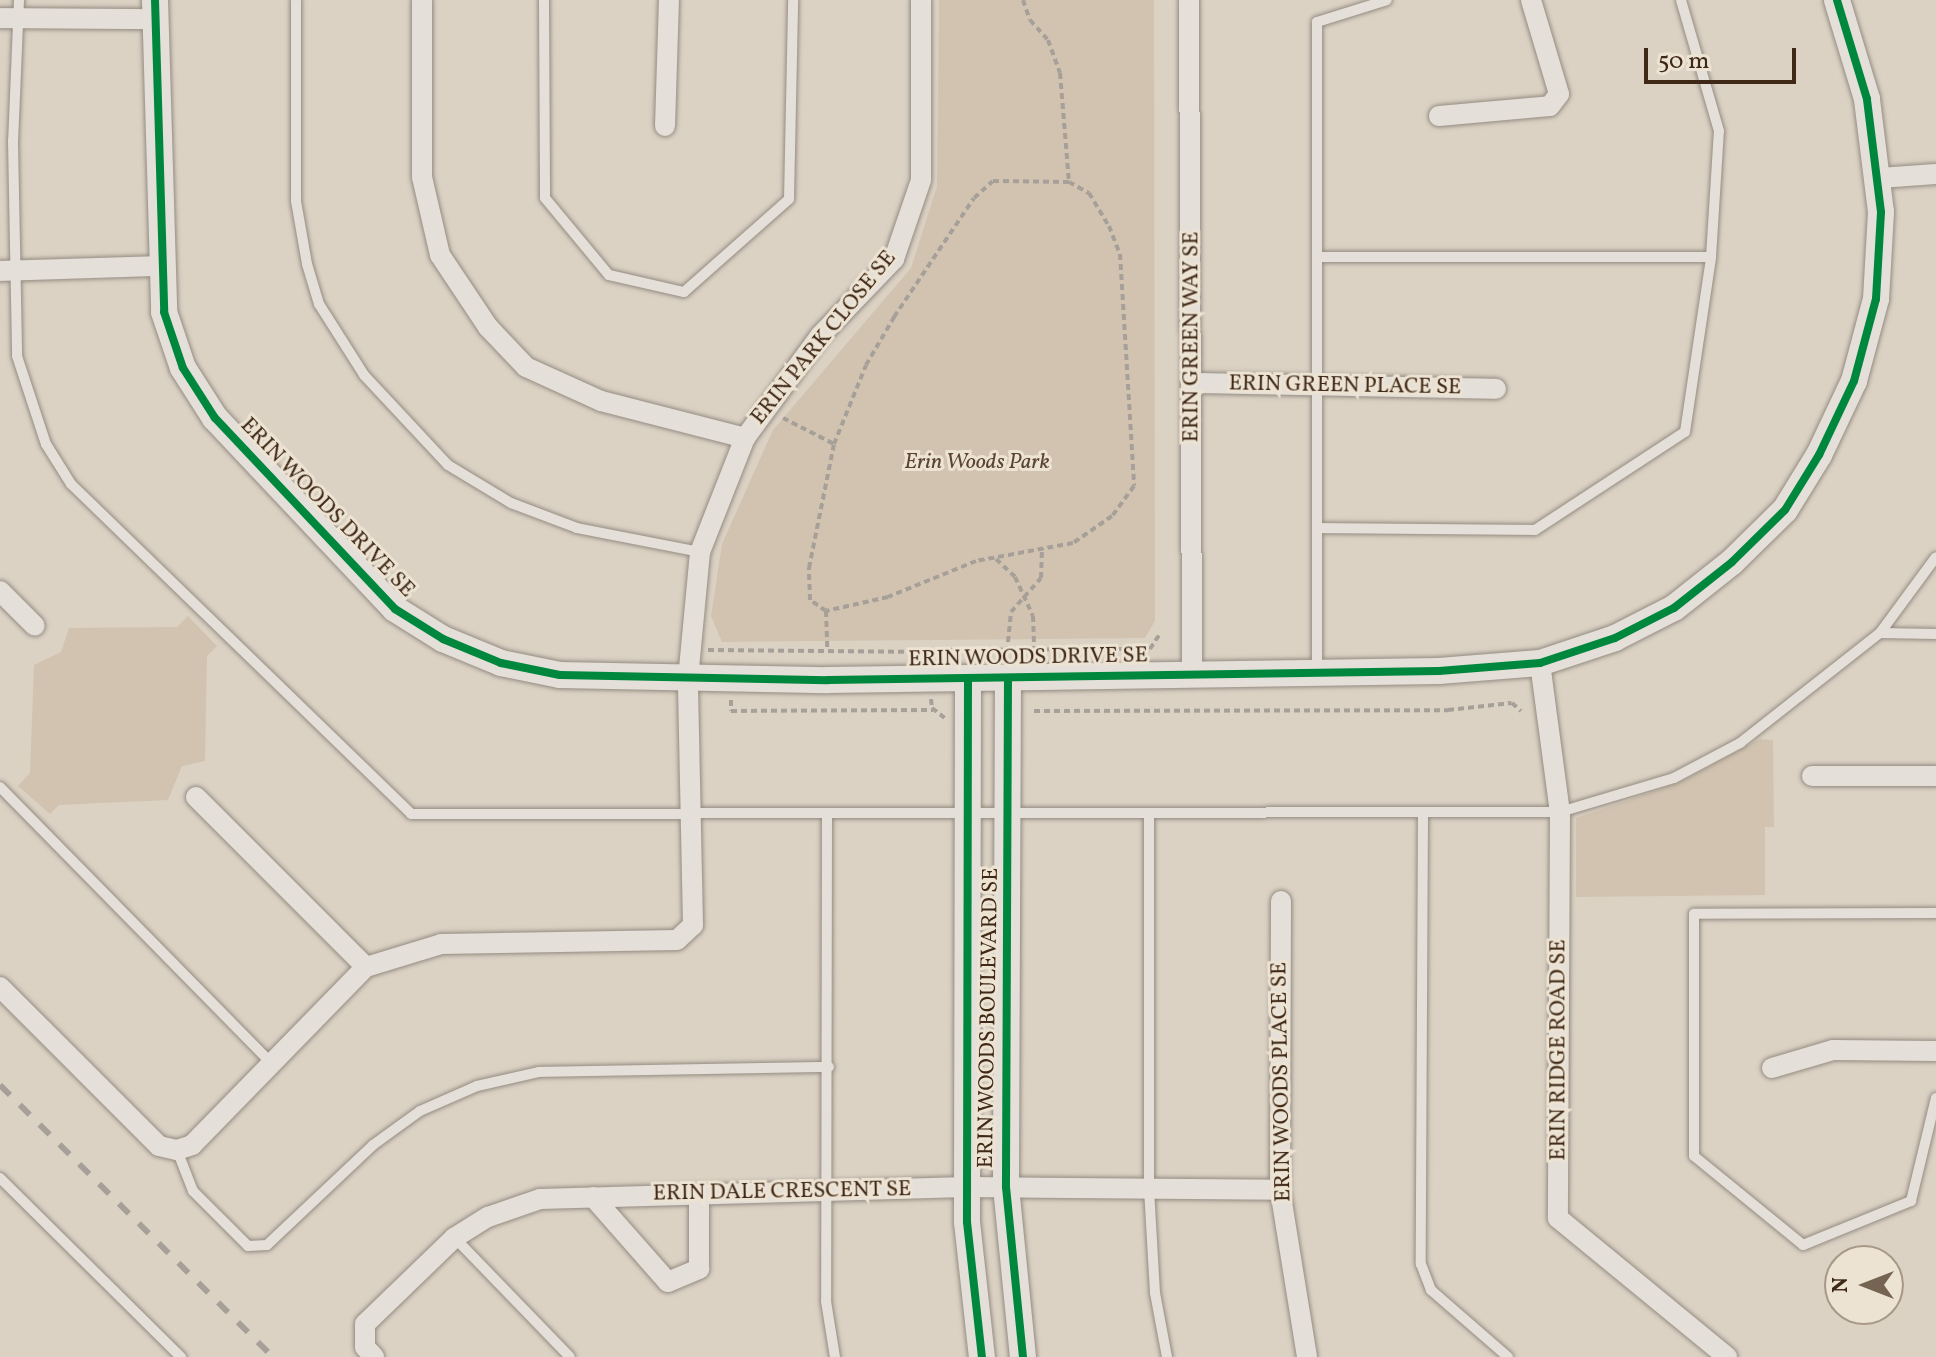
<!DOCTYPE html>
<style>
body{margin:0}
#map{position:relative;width:1936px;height:1357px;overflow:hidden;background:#dbd2c4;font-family:Vollkorn,serif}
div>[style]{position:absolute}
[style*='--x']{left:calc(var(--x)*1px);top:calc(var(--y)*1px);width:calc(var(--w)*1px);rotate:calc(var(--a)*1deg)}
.green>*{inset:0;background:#d1c3b0}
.path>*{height:4px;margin-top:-2px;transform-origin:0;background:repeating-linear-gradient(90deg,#a6a099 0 6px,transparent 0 10px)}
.roads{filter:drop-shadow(0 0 2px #958c82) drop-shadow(0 0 2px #958c82)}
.service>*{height:10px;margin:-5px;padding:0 5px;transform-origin:5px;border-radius:5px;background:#e4dfd8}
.minor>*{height:20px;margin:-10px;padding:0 10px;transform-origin:10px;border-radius:10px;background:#e4dfd8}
.tertiary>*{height:26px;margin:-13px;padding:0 13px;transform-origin:13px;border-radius:13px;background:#e4dfd8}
.rail>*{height:6px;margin-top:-3px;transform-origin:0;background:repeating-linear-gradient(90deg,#a6a099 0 14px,transparent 0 28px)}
.cycleway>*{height:8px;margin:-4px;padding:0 4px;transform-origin:4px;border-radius:4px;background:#00873e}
span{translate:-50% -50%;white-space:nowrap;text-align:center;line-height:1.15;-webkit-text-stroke:6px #ede3d3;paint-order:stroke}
.street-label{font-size:22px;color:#3f2816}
.park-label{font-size:22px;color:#5a4531;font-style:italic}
.north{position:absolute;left:1824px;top:1245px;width:80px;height:80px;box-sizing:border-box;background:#ede3d3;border:2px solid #a79887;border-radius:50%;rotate:270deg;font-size:22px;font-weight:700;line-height:32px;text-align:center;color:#3f2816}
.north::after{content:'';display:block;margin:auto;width:28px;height:36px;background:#766453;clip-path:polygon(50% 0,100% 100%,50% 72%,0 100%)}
.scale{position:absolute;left:1644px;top:48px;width:152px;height:36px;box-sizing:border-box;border:4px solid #3f2816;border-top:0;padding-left:10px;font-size:24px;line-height:28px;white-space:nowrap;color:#3f2816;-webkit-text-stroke:6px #ede3d3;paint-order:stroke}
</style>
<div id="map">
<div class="green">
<div style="clip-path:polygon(939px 0,1154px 0,1155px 621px,1145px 638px,722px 642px,711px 616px,722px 544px,773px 430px,911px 268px,937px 186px)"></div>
<div style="clip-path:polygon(188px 616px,217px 646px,207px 656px,205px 761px,182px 766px,168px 800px,59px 805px,50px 814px,18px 786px,30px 773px,34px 665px,61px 652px,69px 628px,177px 627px)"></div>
<div style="clip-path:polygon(1760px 739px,1773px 740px,1774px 827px,1765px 827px,1765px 895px,1576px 897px,1576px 818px,1681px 782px)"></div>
</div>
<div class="path">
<div style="--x:1023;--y:0;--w:21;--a:71"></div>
<div style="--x:1030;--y:20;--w:27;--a:48"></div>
<div style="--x:1048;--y:40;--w:35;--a:70"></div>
<div style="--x:1060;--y:73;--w:109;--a:85.3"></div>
<div style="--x:993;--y:181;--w:76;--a:0.8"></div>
<div style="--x:1069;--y:182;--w:23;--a:29"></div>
<div style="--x:1089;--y:193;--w:39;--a:59"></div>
<div style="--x:1109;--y:226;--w:30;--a:69"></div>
<div style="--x:1120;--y:254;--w:232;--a:86.5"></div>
<div style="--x:1134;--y:486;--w:37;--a:126"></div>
<div style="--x:1112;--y:516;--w:47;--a:145.3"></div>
<div style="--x:1073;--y:543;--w:99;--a:169.5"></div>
<div style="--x:976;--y:561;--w:95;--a:157.8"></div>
<div style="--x:888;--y:597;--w:64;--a:167.3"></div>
<div style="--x:826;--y:611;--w:19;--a:-145"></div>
<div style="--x:810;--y:600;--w:32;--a:-92"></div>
<div style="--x:809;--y:568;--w:126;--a:-78.6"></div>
<div style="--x:834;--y:444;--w:85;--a:-67.9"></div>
<div style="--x:866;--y:365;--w:56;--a:-59.7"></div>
<div style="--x:894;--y:317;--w:143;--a:-56.1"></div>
<div style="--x:974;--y:198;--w:25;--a:-42"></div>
<div style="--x:783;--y:418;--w:57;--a:27"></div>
<div style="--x:996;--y:559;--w:26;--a:43"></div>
<div style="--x:1015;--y:577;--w:43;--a:65.2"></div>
<div style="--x:1033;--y:616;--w:36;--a:88"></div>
<div style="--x:826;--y:611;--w:38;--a:88"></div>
<div style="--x:708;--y:650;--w:225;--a:0.5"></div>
<div style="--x:1007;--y:652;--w:40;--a:-84.3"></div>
<div style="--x:1011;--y:612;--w:45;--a:-48.6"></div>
<div style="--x:1041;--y:578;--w:26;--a:-88"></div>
<div style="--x:933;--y:655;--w:6;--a:-51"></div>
<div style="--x:937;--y:650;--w:213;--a:-0.3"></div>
<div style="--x:1150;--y:649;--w:17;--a:-57"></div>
<div style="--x:931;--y:699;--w:9;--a:84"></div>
<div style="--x:932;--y:708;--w:16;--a:38"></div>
<div style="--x:731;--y:700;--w:11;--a:90"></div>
<div style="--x:731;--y:711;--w:202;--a:-0.3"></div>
<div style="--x:1034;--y:711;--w:414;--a:-0.1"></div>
<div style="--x:1448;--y:710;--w:64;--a:-6.2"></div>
<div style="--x:1512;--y:703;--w:12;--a:42"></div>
</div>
<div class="roads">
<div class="service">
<div style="--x:19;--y:0;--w:141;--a:92.4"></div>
<div style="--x:13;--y:141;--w:215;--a:88.9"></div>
<div style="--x:17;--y:356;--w:93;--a:71.8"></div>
<div style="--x:46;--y:444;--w:47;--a:58"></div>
<div style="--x:71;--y:484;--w:474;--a:44.1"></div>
<div style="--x:411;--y:814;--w:1149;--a:-0.1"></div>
<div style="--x:1560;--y:812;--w:119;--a:-16.6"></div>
<div style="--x:1674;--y:778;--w:75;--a:-27.9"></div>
<div style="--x:1740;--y:743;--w:178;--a:-38.2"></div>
<div style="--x:1880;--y:633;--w:94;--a:-53.6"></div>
<div style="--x:296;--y:0;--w:201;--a:90"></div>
<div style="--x:296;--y:201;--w:64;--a:80.1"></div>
<div style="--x:307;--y:264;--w:42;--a:73.3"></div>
<div style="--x:319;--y:304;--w:84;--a:57.6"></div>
<div style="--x:364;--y:375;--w:123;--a:47"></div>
<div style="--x:448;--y:465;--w:74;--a:31.1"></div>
<div style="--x:511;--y:503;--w:71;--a:20.7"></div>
<div style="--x:577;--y:528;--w:125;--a:11"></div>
<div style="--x:544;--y:0;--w:198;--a:89.7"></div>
<div style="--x:545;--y:198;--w:100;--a:50.3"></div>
<div style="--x:609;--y:275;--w:77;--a:12.8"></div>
<div style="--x:684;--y:292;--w:140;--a:-41.5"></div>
<div style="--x:789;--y:199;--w:199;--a:-88.8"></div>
<div style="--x:1319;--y:257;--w:392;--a:0"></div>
<div style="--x:1318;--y:528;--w:217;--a:0.5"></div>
<div style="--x:1535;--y:530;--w:179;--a:-33.2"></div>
<div style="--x:1685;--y:432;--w:177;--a:-81.5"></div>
<div style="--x:1711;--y:257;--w:126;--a:-86.4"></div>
<div style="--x:1719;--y:131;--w:136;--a:-106.2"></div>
<div style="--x:1880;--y:633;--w:56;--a:1"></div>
<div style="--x:1317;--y:672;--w:650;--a:-90"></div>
<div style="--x:1317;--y:22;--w:73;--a:-17.4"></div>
<div style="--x:0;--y:787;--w:388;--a:45.5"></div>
<div style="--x:1149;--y:814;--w:375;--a:90"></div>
<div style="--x:1149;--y:1189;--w:104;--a:86.7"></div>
<div style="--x:1155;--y:1293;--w:65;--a:79.4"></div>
<div style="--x:1423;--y:814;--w:450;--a:90.3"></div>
<div style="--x:1421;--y:1264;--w:28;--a:69"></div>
<div style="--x:1431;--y:1290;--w:102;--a:41"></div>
<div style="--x:827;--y:816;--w:485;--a:90.1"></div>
<div style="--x:826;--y:1301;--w:57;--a:80.9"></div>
<div style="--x:1936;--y:913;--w:242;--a:179.8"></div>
<div style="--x:1694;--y:914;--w:242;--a:90"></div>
<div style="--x:1694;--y:1156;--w:141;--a:39.2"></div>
<div style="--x:1803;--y:1245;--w:117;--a:-22.2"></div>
<div style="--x:1911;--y:1201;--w:106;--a:-76.4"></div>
<div style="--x:177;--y:1150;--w:44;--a:68.7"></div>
<div style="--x:193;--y:1191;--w:78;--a:45"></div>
<div style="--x:248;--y:1246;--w:19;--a:-3"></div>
<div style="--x:267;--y:1245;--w:146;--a:-43.3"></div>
<div style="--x:373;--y:1145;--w:58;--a:-35.9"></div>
<div style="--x:420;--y:1111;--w:62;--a:-23.7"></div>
<div style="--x:477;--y:1086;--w:64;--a:-12.7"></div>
<div style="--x:539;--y:1072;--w:290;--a:-1"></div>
<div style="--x:0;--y:1178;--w:255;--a:44.7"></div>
<div style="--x:455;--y:1238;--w:165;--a:46"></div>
</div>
<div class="minor">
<div style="--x:422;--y:0;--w:177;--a:90"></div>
<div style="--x:422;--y:177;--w:80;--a:77"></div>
<div style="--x:440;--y:255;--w:87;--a:56.3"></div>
<div style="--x:488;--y:327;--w:55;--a:46.5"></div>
<div style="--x:526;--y:367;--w:82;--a:24.4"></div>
<div style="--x:601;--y:401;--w:149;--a:14.4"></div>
<div style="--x:1189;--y:0;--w:673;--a:89.74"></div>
<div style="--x:0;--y:18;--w:155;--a:0.4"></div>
<div style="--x:1439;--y:116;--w:111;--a:-5.1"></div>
<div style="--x:1550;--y:106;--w:15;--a:-53"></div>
<div style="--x:1559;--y:94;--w:98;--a:-106.6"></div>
<div style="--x:665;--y:126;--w:126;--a:-88.2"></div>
<div style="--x:1879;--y:178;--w:57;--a:-4"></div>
<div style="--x:0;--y:271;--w:161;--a:-1.8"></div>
<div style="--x:1194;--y:383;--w:302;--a:1.1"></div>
<div style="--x:0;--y:591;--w:49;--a:45"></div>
<div style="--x:1540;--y:663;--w:150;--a:82.4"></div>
<div style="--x:1560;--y:812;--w:406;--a:90.3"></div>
<div style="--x:1558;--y:1218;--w:219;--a:39.4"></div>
<div style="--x:1812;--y:776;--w:124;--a:0"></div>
<div style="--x:196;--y:797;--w:240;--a:45"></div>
<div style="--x:1281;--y:901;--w:289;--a:90.2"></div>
<div style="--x:1280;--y:1190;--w:169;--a:80.8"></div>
<div style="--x:0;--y:987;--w:225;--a:45"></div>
<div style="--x:159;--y:1146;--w:18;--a:13"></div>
<div style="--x:177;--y:1150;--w:16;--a:-18"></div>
<div style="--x:192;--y:1145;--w:249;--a:-45.7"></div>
<div style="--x:366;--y:967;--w:78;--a:-17"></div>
<div style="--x:441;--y:944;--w:236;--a:-1"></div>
<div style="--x:677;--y:940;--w:22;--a:-43"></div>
<div style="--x:693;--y:925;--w:246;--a:-91.2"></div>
<div style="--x:688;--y:679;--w:128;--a:-84.6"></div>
<div style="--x:700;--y:552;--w:123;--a:-68.5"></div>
<div style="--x:745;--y:438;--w:127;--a:-53.7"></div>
<div style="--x:820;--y:336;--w:107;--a:-46.1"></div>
<div style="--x:894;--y:259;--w:83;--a:-71.1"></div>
<div style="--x:921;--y:180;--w:180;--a:-90"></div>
<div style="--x:1772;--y:1068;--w:64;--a:-16.4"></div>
<div style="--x:1833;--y:1050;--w:103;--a:0.6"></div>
<div style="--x:593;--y:1197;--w:113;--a:48.6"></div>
<div style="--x:668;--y:1282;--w:34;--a:-23"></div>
<div style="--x:699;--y:1269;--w:75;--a:-90"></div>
<div style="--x:374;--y:1357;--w:13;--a:-132"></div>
<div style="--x:365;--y:1347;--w:23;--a:-90"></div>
<div style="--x:365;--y:1324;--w:124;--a:-44"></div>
<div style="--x:454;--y:1238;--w:40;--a:-32"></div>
<div style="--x:488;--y:1217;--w:55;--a:-19.1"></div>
<div style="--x:540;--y:1199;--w:427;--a:-1.6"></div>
<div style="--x:967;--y:1187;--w:313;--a:0.5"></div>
</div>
<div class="tertiary">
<div style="--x:155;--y:0;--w:312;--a:88.3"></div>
<div style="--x:164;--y:312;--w:59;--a:71.3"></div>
<div style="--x:183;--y:368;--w:59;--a:57.4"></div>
<div style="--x:215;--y:418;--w:262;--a:46.7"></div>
<div style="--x:395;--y:609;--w:57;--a:32"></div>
<div style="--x:443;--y:639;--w:63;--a:22.5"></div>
<div style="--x:501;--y:663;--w:60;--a:11.5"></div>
<div style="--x:560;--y:675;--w:268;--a:1.1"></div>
<div style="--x:828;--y:680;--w:611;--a:-0.84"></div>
<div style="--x:1439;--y:671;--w:101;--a:-4.5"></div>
<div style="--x:1540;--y:663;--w:79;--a:-18.4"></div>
<div style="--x:1615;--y:638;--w:66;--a:-27"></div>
<div style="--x:1674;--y:608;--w:74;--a:-38.4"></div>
<div style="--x:1732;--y:562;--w:74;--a:-44.5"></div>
<div style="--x:1785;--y:510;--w:65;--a:-58.3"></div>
<div style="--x:1819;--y:455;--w:82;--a:-64.7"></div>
<div style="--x:1854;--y:381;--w:85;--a:-75"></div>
<div style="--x:1876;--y:299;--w:87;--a:-86.7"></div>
<div style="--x:1881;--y:212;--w:114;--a:-97.1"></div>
<div style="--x:1867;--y:99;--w:103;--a:-106.9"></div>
<div style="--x:968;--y:678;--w:544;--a:90.11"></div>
<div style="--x:967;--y:1222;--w:136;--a:83.7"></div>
<div style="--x:1008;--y:678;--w:509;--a:90.23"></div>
<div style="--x:1006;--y:1187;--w:171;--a:84.3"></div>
</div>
</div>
<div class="rail">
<div style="--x:0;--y:1085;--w:385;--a:44.9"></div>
</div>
<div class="cycleway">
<div style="--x:155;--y:0;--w:312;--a:88.3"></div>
<div style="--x:164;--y:312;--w:59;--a:71.3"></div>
<div style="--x:183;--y:368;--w:59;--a:57.4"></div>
<div style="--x:215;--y:418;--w:262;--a:46.7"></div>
<div style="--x:395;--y:609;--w:57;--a:32"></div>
<div style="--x:443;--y:639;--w:63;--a:22.5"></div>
<div style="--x:501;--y:663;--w:60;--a:11.5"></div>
<div style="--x:560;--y:675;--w:268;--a:1.1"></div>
<div style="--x:828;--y:680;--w:611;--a:-0.84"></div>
<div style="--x:1439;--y:671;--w:101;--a:-4.5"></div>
<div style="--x:1540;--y:663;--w:79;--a:-18.4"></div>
<div style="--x:1615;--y:638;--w:66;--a:-27"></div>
<div style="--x:1674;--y:608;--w:74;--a:-38.4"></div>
<div style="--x:1732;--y:562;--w:74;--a:-44.5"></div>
<div style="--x:1785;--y:510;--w:65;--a:-58.3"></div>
<div style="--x:1819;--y:455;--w:82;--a:-64.7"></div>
<div style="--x:1854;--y:381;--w:85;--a:-75"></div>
<div style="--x:1876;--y:299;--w:87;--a:-86.7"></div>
<div style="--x:1881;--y:212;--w:114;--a:-97.1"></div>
<div style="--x:1867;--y:99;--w:103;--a:-106.9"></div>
<div style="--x:968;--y:678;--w:544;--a:90.11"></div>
<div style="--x:967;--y:1222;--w:136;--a:83.7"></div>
<div style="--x:1008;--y:678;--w:509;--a:90.23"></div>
<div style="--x:1006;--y:1187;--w:171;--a:84.3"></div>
</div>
<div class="street-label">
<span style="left:1192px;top:337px;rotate:-90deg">ERIN GREEN WAY SE</span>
<span style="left:824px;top:338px;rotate:-51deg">ERIN PARK CLOSE SE</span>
<span style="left:1345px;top:386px;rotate:1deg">ERIN GREEN PLACE SE</span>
<span style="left:327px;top:508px;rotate:46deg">ERIN WOODS DRIVE SE</span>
<span style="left:1028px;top:658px;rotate:-1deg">ERIN WOODS DRIVE SE</span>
<span style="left:989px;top:1018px;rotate:-89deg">ERIN WOODS BOULEVARD SE</span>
<span style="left:1559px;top:1050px;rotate:-90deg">ERIN RIDGE ROAD SE</span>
<span style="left:1282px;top:1082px;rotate:-91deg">ERIN WOODS PLACE SE</span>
<span style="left:782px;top:1192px;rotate:-1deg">ERIN DALE CRESCENT SE</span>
</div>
<div class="park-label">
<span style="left:977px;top:463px">Erin Woods Park</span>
</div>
<div class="north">N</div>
<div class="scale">50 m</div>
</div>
